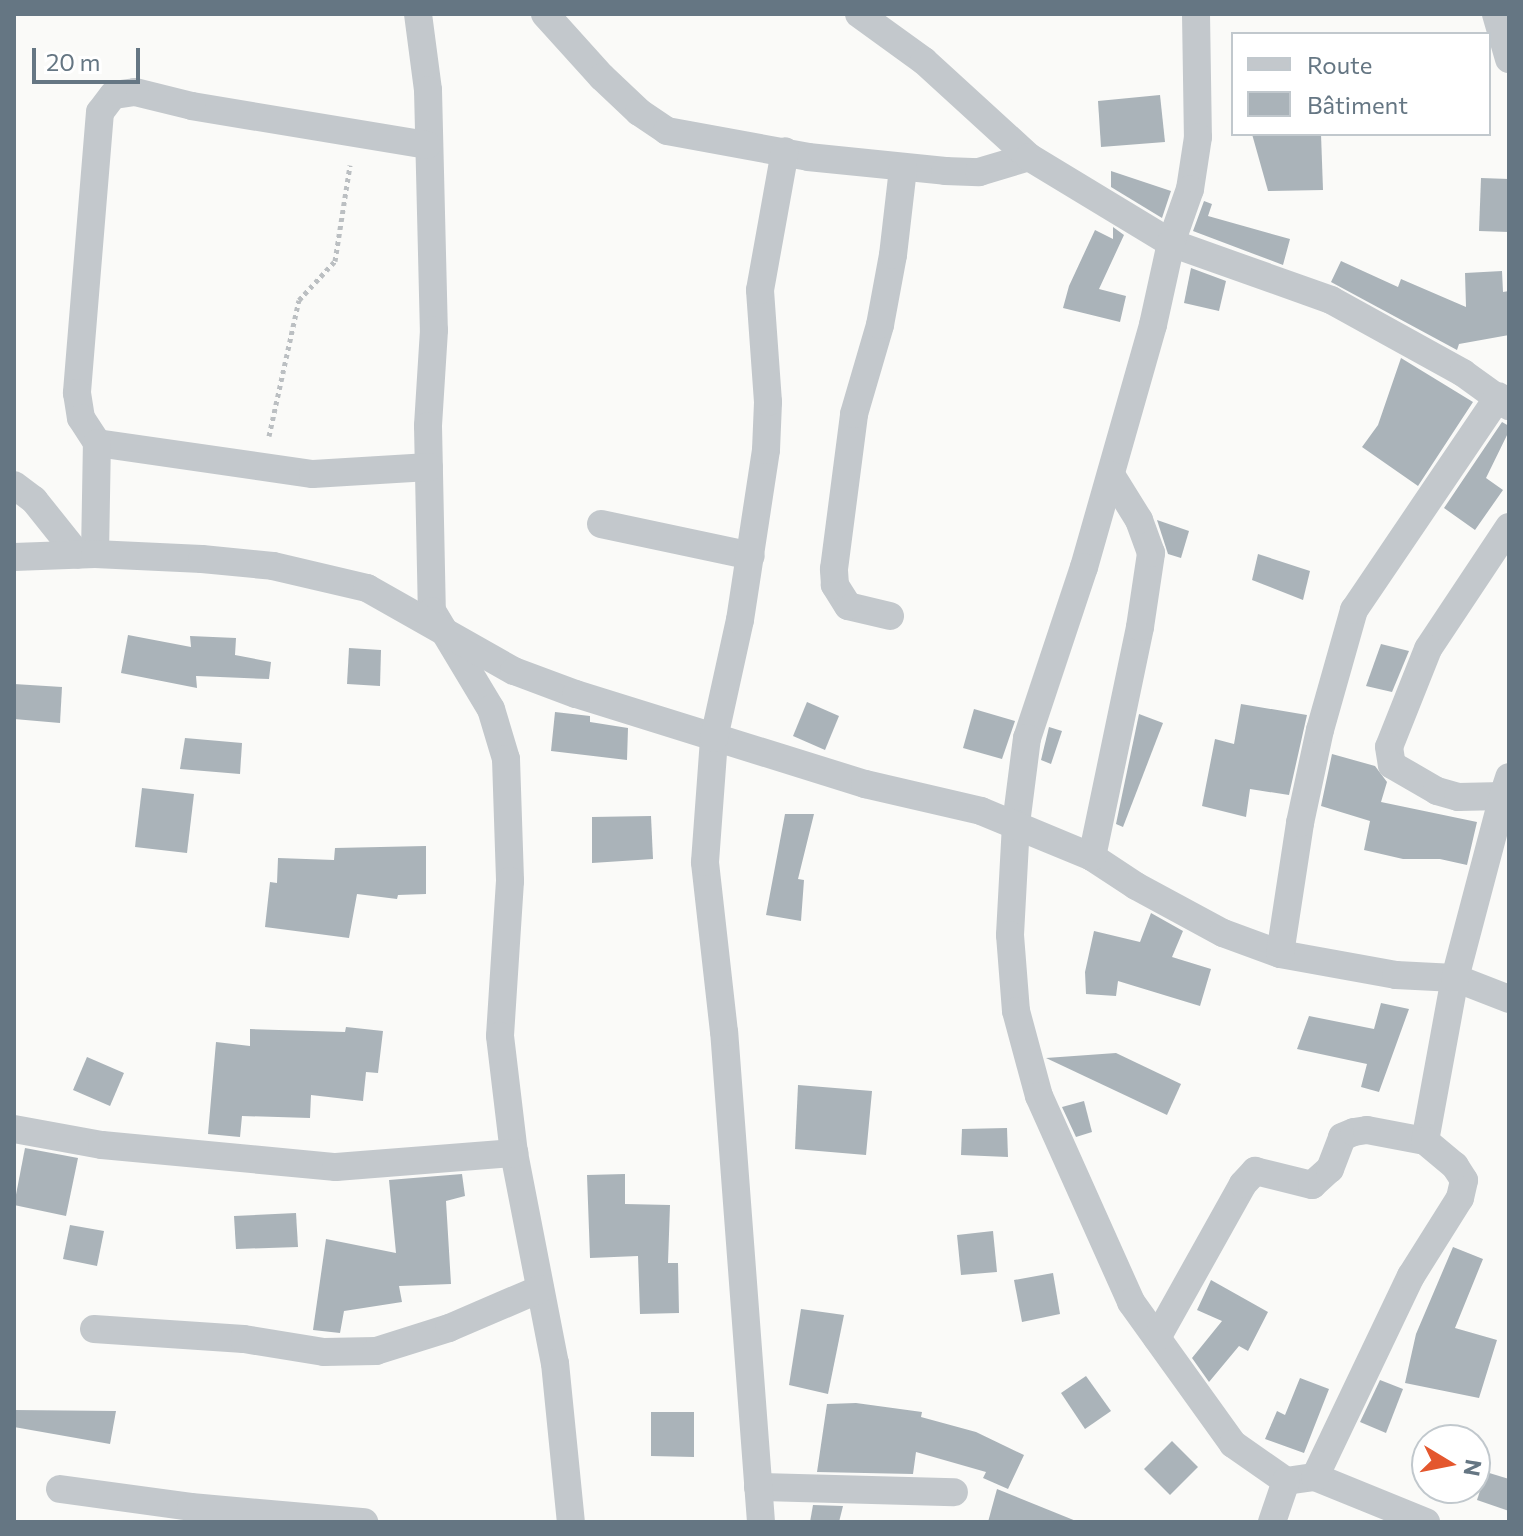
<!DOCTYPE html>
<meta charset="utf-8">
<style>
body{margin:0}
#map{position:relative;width:1523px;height:1536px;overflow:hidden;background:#fafaf8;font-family:Commissioner,sans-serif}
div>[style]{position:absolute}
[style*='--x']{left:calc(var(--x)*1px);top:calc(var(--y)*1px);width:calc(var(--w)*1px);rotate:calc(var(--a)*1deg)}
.building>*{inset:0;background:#aab3b9}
.path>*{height:5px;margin-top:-2.5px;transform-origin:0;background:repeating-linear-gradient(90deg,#bbbfc2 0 4px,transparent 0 8px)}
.street>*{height:28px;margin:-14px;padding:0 14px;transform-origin:14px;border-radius:14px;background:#c3c8cc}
span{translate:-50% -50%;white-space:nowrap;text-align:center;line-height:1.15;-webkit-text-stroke:8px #fff;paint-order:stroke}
.frame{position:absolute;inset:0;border:16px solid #657683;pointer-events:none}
.legend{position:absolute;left:1231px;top:32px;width:260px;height:104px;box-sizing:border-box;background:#fff;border:2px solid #c1c8cd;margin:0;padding:10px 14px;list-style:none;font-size:24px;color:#657683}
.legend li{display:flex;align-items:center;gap:16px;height:40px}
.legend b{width:40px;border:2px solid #c1c8cd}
.north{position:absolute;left:1411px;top:1424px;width:80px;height:80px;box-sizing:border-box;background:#fff;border:2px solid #c1c8cd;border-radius:50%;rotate:100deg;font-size:22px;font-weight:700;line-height:32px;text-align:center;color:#657683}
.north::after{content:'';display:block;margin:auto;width:28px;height:36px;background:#e4572e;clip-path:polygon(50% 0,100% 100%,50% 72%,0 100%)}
.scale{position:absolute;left:32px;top:48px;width:108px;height:36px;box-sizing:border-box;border:4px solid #657683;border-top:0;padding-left:10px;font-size:24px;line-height:28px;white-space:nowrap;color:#657683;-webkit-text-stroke:6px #fff;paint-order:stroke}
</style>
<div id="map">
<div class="building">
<div style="clip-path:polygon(1160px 95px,1165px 142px,1101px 147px,1098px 101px)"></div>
<div style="clip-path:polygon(1252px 134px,1321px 134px,1323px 190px,1268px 191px)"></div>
<div style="clip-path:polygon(1111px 171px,1171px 191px,1162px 218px,1111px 187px)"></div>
<div style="clip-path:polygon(1481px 178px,1509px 179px,1509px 232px,1479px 231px)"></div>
<div style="clip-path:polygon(1204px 201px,1212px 204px,1208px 216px,1290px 239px,1283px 265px,1193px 231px)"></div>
<div style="clip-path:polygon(1113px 227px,1124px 235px,1099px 289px,1126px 296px,1120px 322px,1063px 308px,1069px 286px,1095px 230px,1113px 239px)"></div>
<div style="clip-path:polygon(1341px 261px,1398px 287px,1401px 279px,1466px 307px,1465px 273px,1502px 271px,1503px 292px,1509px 291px,1509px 335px,1459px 344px,1457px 350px,1331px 282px)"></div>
<div style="clip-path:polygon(1191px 268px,1226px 281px,1219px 311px,1184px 303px)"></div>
<div style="clip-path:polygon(1401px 358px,1473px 402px,1418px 486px,1362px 447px,1378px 425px)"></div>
<div style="clip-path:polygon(1502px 422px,1509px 426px,1509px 431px,1486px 478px,1503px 490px,1475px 530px,1444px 508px)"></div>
<div style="clip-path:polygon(1157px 520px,1189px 531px,1181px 558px,1168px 554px)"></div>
<div style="clip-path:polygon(1258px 554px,1310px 571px,1303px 600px,1252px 580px)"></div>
<div style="clip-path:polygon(128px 635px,191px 647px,190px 636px,236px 638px,235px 655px,271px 662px,269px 679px,196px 676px,197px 688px,121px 673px)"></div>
<div style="clip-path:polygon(1381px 644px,1409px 651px,1392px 692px,1366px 686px)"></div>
<div style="clip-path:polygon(349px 648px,381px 650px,380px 686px,347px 684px)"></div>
<div style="clip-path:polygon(14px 684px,62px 687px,60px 723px,14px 719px)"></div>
<div style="clip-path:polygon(807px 702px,839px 716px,825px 750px,793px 736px)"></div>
<div style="clip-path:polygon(1241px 704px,1307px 715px,1289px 795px,1250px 789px,1246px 817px,1202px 806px,1215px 739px,1234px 744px)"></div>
<div style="clip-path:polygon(974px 709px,1015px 721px,1002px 759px,963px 748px)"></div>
<div style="clip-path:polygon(555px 712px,590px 716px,590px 722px,628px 728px,627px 760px,551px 751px)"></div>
<div style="clip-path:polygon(1139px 714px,1163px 723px,1123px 827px,1116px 824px)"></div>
<div style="clip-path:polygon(1049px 727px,1062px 731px,1051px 764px,1041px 760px)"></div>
<div style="clip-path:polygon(185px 738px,242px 743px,240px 774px,180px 769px)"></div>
<div style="clip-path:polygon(1332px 754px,1375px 766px,1387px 782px,1381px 802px,1477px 822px,1467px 865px,1440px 859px,1403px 859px,1364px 850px,1370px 821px,1321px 806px)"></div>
<div style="clip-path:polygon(142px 788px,194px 794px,187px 853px,135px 847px)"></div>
<div style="clip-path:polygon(785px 814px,814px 814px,798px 879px,804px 880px,801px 921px,766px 915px)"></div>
<div style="clip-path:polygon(651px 816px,653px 859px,592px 863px,592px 817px)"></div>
<div style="clip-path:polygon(426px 846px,426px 894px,398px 895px,397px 899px,357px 894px,349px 938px,265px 927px,270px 882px,277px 883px,278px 858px,334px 860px,335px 848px)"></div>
<div style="clip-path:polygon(1151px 913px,1183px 931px,1172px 957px,1211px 969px,1200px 1006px,1118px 981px,1116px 996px,1086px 994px,1085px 972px,1094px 931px,1140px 942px)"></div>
<div style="clip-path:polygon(1381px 1003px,1409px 1009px,1379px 1092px,1361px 1087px,1367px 1064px,1297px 1049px,1309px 1016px,1374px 1029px)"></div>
<div style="clip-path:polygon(346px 1027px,383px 1031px,378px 1073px,366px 1072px,363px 1101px,311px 1095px,310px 1118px,242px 1116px,240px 1137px,208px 1134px,216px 1042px,250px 1046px,250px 1029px,345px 1032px)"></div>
<div style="clip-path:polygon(1116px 1053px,1181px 1084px,1167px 1115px,1046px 1058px)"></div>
<div style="clip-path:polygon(87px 1057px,124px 1073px,110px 1106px,73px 1090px)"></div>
<div style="clip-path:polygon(798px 1085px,872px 1091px,866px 1155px,795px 1149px)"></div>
<div style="clip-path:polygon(1084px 1101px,1092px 1132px,1076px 1137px,1062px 1107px)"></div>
<div style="clip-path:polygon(1007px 1128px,1008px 1157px,961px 1155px,962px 1129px)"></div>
<div style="clip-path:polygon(25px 1148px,78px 1158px,66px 1216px,14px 1205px)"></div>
<div style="clip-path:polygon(462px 1174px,465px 1196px,446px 1201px,451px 1284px,399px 1286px,402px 1302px,344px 1311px,340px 1333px,313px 1330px,326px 1239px,396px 1253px,389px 1180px)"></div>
<div style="clip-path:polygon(625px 1174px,625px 1204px,670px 1205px,668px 1263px,678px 1263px,679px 1313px,640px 1314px,638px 1256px,590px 1258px,587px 1175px)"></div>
<div style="clip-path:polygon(296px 1213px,298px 1247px,236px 1249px,234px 1216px)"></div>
<div style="clip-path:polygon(70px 1225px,104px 1231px,97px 1266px,63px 1259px)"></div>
<div style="clip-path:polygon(993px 1231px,997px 1272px,961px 1275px,957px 1235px)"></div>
<div style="clip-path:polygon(1453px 1247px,1483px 1259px,1455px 1328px,1497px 1340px,1479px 1398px,1405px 1383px,1416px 1334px)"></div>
<div style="clip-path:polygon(1053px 1273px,1060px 1314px,1022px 1322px,1014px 1280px)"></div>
<div style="clip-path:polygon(1211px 1280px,1268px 1312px,1248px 1351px,1239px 1346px,1209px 1382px,1192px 1358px,1222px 1321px,1197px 1310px)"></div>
<div style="clip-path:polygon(801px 1309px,844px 1315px,828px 1394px,789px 1385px)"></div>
<div style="clip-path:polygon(1086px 1376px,1111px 1411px,1085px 1429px,1061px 1393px)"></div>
<div style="clip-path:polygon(1300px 1378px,1329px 1389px,1304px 1453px,1265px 1439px,1277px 1411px,1285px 1415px)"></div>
<div style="clip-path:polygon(1380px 1380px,1403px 1389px,1386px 1433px,1360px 1422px)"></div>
<div style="clip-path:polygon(856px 1403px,922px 1412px,921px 1417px,976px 1432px,1024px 1455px,1008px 1489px,983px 1478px,986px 1472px,916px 1452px,913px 1474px,817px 1472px,827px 1404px)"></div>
<div style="clip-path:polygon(14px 1410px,116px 1411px,110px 1444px,14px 1427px)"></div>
<div style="clip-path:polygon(651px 1412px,694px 1412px,694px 1457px,651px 1456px)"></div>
<div style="clip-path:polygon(1172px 1441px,1198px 1467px,1170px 1495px,1144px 1469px)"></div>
<div style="clip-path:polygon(1486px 1472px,1509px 1479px,1509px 1511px,1477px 1500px)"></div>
<div style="clip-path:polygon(997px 1489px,1076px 1521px,1075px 1522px,988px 1522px)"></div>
<div style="clip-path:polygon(813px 1505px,843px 1506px,839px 1522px,810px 1522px)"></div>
</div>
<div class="path">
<div style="--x:269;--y:436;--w:139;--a:-77.6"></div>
<div style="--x:299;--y:300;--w:53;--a:-47.3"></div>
<div style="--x:335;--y:261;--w:97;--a:-81.1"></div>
</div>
<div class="street">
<div style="--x:418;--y:14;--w:77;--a:82.5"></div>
<div style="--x:428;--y:90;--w:240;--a:88.6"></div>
<div style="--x:434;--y:330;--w:96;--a:93.6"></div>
<div style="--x:428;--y:426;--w:185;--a:88.8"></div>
<div style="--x:432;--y:611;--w:114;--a:59"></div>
<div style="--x:491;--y:709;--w:52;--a:73.3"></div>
<div style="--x:506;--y:759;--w:122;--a:88.1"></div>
<div style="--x:510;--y:881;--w:155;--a:93.7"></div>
<div style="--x:500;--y:1036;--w:118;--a:83.2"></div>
<div style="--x:514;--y:1153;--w:214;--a:79"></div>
<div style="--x:555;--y:1363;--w:160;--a:84.3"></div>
<div style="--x:545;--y:14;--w:85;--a:47.9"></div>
<div style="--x:602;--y:77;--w:51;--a:43.4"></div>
<div style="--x:639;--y:112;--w:34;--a:34"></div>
<div style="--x:667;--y:131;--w:143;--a:10.4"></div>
<div style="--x:808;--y:157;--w:138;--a:5.8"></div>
<div style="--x:945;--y:171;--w:34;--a:2"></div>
<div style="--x:979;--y:172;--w:52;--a:-16.7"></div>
<div style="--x:859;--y:14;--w:80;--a:35.9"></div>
<div style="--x:924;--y:61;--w:142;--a:42.4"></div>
<div style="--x:1029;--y:157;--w:166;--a:31.2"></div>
<div style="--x:1171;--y:243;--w:170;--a:19.6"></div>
<div style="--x:1331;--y:300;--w:151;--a:28.9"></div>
<div style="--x:1463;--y:373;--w:57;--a:35.7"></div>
<div style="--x:1196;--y:14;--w:123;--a:89.1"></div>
<div style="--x:1198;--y:137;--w:53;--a:98.7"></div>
<div style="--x:1190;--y:189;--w:57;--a:109.4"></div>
<div style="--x:1171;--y:243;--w:84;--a:102.4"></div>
<div style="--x:1153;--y:325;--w:252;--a:105.9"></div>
<div style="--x:1084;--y:567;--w:180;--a:108.4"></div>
<div style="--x:1027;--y:738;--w:87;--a:97.3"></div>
<div style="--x:1016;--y:824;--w:111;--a:93.1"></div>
<div style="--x:1010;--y:935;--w:76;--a:85.5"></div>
<div style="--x:1016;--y:1011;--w:88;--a:74.9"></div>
<div style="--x:1039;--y:1096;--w:226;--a:65.9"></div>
<div style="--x:1131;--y:1302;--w:175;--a:54.3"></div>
<div style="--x:1233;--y:1444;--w:65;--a:34.9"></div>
<div style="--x:1286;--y:1481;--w:29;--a:-8"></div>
<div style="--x:1315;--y:1477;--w:120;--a:22.1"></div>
<div style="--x:1496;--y:14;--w:47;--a:73.9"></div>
<div style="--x:427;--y:145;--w:238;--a:-170.6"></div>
<div style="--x:192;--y:106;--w:59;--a:-166.2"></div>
<div style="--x:135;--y:92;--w:22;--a:172"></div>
<div style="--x:113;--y:95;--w:21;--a:127"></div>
<div style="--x:100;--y:112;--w:282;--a:94.7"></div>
<div style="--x:77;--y:393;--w:25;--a:81"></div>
<div style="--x:81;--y:418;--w:30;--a:57"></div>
<div style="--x:97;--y:443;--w:218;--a:8.2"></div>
<div style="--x:313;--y:474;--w:116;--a:-3.5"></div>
<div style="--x:14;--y:485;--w:25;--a:37"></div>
<div style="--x:34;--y:500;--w:70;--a:51.3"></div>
<div style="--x:601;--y:524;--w:153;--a:12"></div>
<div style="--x:1509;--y:527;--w:146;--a:123.6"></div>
<div style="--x:1428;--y:649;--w:105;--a:111.7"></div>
<div style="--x:1389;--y:747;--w:18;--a:81"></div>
<div style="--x:1392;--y:765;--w:52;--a:30"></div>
<div style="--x:1437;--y:791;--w:22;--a:16"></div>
<div style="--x:1458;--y:797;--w:45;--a:-1.3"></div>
<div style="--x:1503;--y:796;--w:20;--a:-72"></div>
<div style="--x:95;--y:554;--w:111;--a:-89"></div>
<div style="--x:14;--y:557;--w:81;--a:-2.1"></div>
<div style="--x:95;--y:554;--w:107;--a:2.7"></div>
<div style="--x:202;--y:559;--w:71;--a:5.6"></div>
<div style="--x:273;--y:566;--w:97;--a:13.2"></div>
<div style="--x:367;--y:588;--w:169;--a:29.5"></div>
<div style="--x:514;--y:671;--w:66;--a:20.4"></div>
<div style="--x:576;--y:694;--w:303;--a:17.3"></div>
<div style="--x:865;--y:784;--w:119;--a:13.1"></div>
<div style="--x:981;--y:811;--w:120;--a:22.5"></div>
<div style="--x:1092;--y:857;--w:53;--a:33.4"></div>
<div style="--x:1136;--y:886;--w:99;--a:28.4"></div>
<div style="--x:1223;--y:933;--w:61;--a:20.2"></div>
<div style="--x:1280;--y:954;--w:118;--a:10.3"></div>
<div style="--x:1396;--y:975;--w:59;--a:2.9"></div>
<div style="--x:1455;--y:978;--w:58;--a:21.3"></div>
<div style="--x:890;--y:616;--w:43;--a:-166.6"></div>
<div style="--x:848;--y:606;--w:25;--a:-122"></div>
<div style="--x:835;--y:585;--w:16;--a:-94"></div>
<div style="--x:834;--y:569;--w:156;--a:-82.6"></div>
<div style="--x:854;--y:414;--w:93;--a:-73.7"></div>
<div style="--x:880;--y:325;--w:71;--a:-79.5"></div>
<div style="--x:893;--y:255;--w:88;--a:-83.4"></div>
<div style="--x:1092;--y:857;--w:235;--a:-78.2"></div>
<div style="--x:1140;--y:627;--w:75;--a:-81.5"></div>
<div style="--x:1151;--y:553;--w:35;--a:-110"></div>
<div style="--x:1139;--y:520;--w:53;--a:-121.9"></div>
<div style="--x:1280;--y:954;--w:133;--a:-81.3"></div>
<div style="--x:1300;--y:823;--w:95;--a:-77.9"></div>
<div style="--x:1320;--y:730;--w:125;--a:-74.2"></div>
<div style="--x:1354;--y:610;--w:258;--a:-55.9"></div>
<div style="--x:14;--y:1129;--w:89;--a:10.3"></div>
<div style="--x:102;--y:1145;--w:235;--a:5.4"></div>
<div style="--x:336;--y:1167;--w:179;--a:-4.5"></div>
<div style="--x:94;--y:1329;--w:150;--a:3.8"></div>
<div style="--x:244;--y:1339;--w:81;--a:9.2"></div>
<div style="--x:324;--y:1352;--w:52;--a:-1.1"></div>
<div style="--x:376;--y:1351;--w:77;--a:-17.5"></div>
<div style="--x:449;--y:1328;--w:99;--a:-23.2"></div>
<div style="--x:1157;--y:1338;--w:176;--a:-60.8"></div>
<div style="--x:1243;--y:1184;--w:18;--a:-47"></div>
<div style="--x:1255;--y:1171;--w:59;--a:13.8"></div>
<div style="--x:1312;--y:1185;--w:24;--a:-42"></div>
<div style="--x:1330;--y:1169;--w:34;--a:-69"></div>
<div style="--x:1342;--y:1137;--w:13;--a:-23"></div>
<div style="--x:1354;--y:1132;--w:13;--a:-9"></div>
<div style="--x:1367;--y:1130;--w:59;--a:10.7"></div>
<div style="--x:1425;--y:1141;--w:166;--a:-79.6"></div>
<div style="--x:1455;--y:978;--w:188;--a:-75.2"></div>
<div style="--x:1315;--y:1477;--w:223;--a:-64.5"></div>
<div style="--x:1411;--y:1276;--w:92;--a:-57.9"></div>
<div style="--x:1460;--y:1198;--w:18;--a:-77"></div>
<div style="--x:1464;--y:1180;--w:17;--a:-123"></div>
<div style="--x:1455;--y:1166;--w:39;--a:-140"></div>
<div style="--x:758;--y:1487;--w:196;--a:1.5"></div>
<div style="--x:60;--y:1489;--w:132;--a:7.8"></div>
<div style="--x:191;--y:1507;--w:174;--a:5"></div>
<div style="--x:761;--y:1522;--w:491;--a:-94.3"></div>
<div style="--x:724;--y:1032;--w:171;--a:-96.4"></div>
<div style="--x:705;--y:862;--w:124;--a:-85.8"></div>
<div style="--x:714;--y:738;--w:121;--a:-77.6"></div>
<div style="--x:740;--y:620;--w:172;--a:-81.3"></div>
<div style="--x:766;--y:450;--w:48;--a:-87.6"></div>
<div style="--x:768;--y:402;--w:112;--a:-94.1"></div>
<div style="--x:760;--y:290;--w:141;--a:-79.8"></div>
<div style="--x:1272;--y:1522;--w:43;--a:-71.1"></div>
</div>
<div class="frame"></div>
<ul class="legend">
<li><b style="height:10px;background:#c3c8cc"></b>Route</li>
<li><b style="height:22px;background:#aab3b9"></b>Bâtiment</li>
</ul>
<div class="north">N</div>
<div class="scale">20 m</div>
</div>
